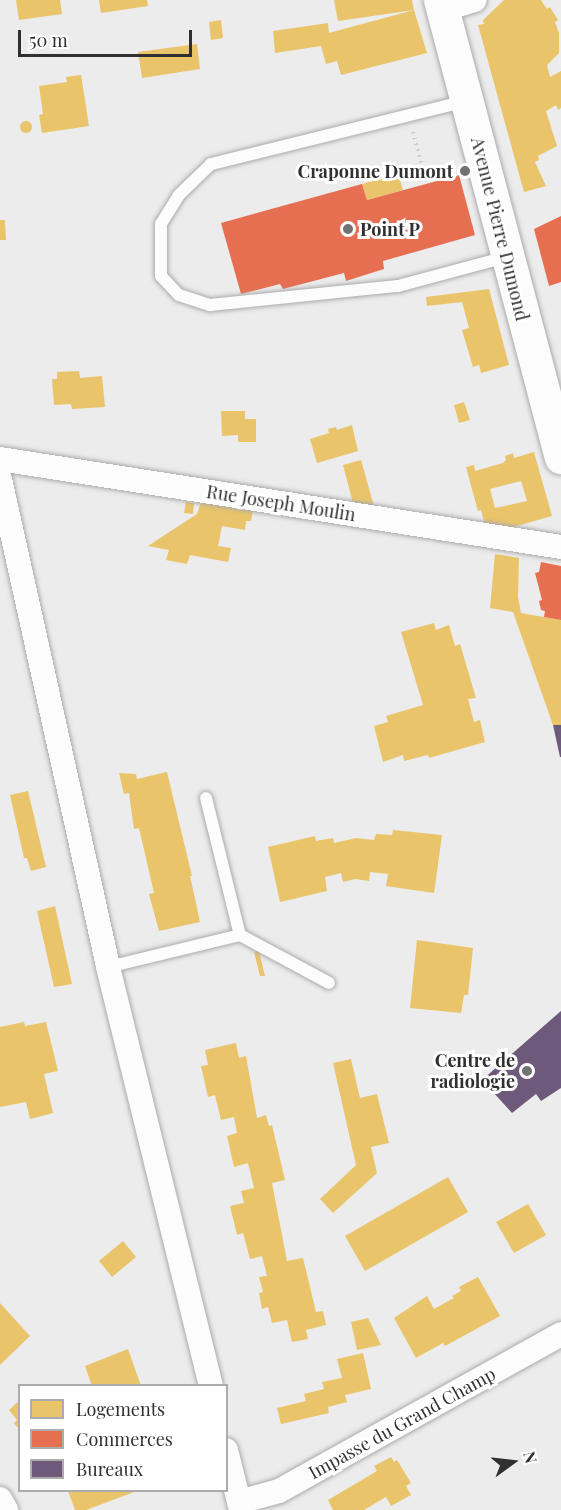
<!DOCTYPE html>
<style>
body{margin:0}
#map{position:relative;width:561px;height:1510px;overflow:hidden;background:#ececec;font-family:"Playfair Display",serif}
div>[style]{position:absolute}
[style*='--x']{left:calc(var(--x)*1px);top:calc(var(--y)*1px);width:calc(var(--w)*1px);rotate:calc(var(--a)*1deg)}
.homes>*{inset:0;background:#e9c46a}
.round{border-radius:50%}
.shops>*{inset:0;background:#e76f51}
.offices>*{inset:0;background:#6d597a}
.path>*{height:4px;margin-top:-2px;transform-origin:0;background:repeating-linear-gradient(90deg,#cacacb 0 1.5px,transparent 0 6px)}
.roads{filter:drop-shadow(0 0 2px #ababab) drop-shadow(0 0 2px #ababab)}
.service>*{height:12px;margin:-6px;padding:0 6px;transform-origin:6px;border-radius:6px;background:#fcfcfc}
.minor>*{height:24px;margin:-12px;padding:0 12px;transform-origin:12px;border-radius:12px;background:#fcfcfc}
.secondary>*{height:33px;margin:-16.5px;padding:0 16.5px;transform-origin:16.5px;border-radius:16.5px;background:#fcfcfc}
.dots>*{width:16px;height:16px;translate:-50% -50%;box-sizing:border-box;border:3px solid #fff;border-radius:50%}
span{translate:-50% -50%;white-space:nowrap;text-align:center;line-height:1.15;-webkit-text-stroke:6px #fff;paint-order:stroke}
.poi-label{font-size:18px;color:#303031;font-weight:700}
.right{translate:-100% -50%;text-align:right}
.left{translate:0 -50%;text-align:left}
.street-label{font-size:18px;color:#303031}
.legend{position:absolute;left:18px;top:1384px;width:210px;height:108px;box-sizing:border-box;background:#fff;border:2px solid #acacad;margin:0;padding:8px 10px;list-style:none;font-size:18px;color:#303031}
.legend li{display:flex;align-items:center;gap:12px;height:30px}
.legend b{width:30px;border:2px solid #acacad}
.north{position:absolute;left:483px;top:1432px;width:60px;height:60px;-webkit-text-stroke:4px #fff;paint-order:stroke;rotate:75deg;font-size:16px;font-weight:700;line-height:24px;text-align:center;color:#303031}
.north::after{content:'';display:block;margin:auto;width:21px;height:27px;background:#303031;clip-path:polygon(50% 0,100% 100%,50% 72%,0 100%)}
.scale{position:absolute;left:18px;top:30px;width:174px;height:27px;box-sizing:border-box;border:3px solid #303031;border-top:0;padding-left:8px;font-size:18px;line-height:21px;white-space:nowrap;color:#303031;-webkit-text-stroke:4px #fff;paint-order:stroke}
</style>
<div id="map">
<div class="homes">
<div style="clip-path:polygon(16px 0,60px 0,62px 14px,19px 20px)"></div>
<div style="clip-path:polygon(99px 0,147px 0,148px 6px,101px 13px)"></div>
<div style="clip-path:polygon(334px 0,412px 0,414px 10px,338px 21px)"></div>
<div style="clip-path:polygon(504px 0,541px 0,547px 9px,550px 7px,558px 20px,555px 22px,559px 33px,559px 53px,547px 65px,550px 77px,561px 71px,561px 108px,558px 110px,556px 105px,546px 111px,557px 146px,538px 156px,539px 160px,535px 162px,546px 186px,524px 192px,478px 25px,484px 24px,483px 20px)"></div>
<div style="clip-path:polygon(414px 10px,427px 53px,341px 75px,337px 61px,326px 64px,321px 46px,275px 53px,273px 31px,328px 23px,329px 33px)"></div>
<div style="clip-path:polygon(221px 20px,223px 38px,211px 40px,209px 22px)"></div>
<div style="clip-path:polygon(197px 44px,200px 69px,142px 78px,138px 52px)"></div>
<div style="clip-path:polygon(81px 75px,89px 126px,42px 133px,39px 115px,43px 114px,39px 86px,67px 82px,66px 77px)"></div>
<div class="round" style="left:20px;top:121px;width:12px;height:12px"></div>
<div style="clip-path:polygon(398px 174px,403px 190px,367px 200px,362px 184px)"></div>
<div style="clip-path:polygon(0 220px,5px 220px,6px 240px,0 240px)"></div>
<div style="clip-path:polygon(489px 289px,509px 365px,481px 373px,479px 365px,473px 367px,462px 330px,469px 328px,462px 302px,427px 306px,426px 297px)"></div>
<div style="clip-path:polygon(79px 371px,80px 378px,102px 376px,105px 407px,72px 409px,71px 404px,54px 405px,52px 379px,57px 379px,57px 372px)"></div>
<div style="clip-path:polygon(464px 402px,470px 420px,459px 423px,454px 405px)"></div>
<div style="clip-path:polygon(221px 411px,245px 411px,245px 419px,256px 419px,256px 442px,238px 442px,238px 435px,222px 436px)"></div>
<div style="clip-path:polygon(352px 425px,358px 451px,317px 463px,310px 439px,329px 433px,328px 429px,336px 427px,337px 430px)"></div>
<div style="clip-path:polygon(evenodd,534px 452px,552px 516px,510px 528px,485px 525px,481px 510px,478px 511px,466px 467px,474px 465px,475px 471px,503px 463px,506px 460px,505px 456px,513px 453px,514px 458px,534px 452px,521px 481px,527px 501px,495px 508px,490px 489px,521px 481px)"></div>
<div style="clip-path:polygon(361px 460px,375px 510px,354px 507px,343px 465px)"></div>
<div style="clip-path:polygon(186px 502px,194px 503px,193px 514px,184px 513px)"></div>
<div style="clip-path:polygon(201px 502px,253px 511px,251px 521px,246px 521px,245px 530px,222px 526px,218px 546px,231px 548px,228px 562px,190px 555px,187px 564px,166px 560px,169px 550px,148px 546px,197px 514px)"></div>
<div style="clip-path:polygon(495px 554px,519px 558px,518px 597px,521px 613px,561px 620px,561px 725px,553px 725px,513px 612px,490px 608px)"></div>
<div style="clip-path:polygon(434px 623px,436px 630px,449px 625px,455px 646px,460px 644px,476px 698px,468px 699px,474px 722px,480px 720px,485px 742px,429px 758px,428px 755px,404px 761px,403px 755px,383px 762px,374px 726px,388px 722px,386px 716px,423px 705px,401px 632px)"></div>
<div style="clip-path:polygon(167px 772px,192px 876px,190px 876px,200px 922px,159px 931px,149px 894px,154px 893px,139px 828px,134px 829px,129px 793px,124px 794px,119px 773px,136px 774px,137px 779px)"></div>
<div style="clip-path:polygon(28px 791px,46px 867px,31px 871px,27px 858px,24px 858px,10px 795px)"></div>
<div style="clip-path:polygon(393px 830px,442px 835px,434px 893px,386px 886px,388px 874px,370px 872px,369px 881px,355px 879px,343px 882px,341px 873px,325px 877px,327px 891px,280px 902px,268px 847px,315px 836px,316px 841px,333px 838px,334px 843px,356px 838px,374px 840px,376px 834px,392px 835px)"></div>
<div style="clip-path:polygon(55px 906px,72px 984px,54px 987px,37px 911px)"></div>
<div style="clip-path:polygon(417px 940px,473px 948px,468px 995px,464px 995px,461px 1013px,410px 1008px)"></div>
<div style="clip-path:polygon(259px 951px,265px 976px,260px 976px,254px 952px)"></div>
<div style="clip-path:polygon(24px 1022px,25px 1026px,46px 1022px,58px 1071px,44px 1074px,53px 1113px,30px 1119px,26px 1102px,0 1107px,0 1027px)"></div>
<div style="clip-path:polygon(236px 1043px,239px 1058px,246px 1056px,257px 1118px,266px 1115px,269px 1126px,272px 1125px,285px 1180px,272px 1183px,287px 1261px,303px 1258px,316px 1312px,323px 1311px,326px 1325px,306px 1330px,308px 1339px,292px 1342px,287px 1320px,272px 1323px,268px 1307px,262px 1309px,259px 1293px,263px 1292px,259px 1277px,267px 1276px,262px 1256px,250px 1259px,243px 1233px,237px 1235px,230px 1206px,244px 1203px,241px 1191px,254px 1188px,248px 1163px,234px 1167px,227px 1136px,237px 1133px,234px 1117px,221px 1120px,215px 1095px,208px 1097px,201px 1066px,208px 1065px,205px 1050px)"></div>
<div style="clip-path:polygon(351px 1059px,360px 1098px,377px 1094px,389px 1143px,371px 1147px,377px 1173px,333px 1213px,320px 1199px,356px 1165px,333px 1063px)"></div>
<div style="clip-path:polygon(448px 1177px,468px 1212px,365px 1271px,345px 1236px)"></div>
<div style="clip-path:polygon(528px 1204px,546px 1235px,514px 1253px,496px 1222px)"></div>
<div style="clip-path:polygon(123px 1241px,136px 1257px,112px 1277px,99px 1261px)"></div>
<div style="clip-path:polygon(478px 1277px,500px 1316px,445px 1346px,443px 1343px,416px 1358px,394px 1318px,427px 1296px,434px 1309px,454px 1298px,452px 1296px,461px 1291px,459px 1287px)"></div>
<div style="clip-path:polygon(0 1303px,30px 1336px,0 1365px)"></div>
<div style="clip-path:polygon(368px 1318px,381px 1345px,357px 1350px,351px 1322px)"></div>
<div style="clip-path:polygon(128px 1349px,141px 1386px,92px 1386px,85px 1366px)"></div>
<div style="clip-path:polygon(363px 1353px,371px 1389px,345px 1395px,347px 1402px,328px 1407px,329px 1413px,281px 1424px,277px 1408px,306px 1401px,304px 1394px,324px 1389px,322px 1382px,342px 1378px,337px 1359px)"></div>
<div style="clip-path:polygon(20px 1400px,20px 1425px,17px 1427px,14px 1423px,17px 1420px,9px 1410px)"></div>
<div style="clip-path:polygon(391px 1457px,394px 1462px,397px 1460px,411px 1483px,406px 1486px,411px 1495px,391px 1506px,386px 1497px,364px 1510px,333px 1510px,328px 1500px,377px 1471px,374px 1466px)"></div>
<div style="clip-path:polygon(68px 1491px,137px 1491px,86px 1510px,75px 1510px)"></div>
</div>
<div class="shops">
<div style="clip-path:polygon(459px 175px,475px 235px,383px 261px,384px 269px,346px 281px,344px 273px,283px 289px,280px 284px,241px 294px,221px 223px,362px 184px,367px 200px)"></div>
<div style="clip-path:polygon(561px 216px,561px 282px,549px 286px,534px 229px)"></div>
<div style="clip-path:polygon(541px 562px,561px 566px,561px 620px,544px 617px,545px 611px,541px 610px,539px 601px,542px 600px,535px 573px,539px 572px)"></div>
</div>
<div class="offices">
<div style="clip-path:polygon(553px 725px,561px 725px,561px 757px,560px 757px)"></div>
<div style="clip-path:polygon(561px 1011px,561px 1088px,541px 1101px,536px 1094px,512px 1113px,482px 1080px)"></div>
</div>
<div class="path">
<div style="--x:413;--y:132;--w:51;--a:75.1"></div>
</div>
<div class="roads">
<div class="service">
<div style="--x:466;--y:101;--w:263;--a:166.1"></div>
<div style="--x:211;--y:164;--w:45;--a:135.9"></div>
<div style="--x:179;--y:195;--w:34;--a:122"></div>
<div style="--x:161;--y:224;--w:52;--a:90"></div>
<div style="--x:161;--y:276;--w:26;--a:47"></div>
<div style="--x:179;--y:295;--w:33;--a:18"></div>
<div style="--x:210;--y:305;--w:189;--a:-5.8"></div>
<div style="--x:398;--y:286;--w:112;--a:-15"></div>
<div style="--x:206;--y:798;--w:141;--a:76.1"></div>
<div style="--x:108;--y:967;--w:136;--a:-13.6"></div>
<div style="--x:240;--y:935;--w:101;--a:28.3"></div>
</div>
<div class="minor">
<div style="--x:442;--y:10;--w:34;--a:-17"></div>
<div style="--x:0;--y:459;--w:568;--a:8.91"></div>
<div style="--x:0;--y:479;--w:500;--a:77.5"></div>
<div style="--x:108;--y:967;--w:431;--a:76.2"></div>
<div style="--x:226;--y:1450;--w:62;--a:76"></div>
<div style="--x:0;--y:1499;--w:13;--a:61"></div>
<div style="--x:239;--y:1502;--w:41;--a:-15.4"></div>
<div style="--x:279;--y:1491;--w:323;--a:-29.1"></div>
</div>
<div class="secondary">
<div style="--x:440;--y:0;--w:473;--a:75.2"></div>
</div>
</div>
<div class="dots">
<div style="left:465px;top:171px;background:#727272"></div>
<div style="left:348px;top:229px;background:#727272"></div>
<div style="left:527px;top:1071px;background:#727272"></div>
</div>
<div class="poi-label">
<span class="right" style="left:453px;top:171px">Craponne Dumont</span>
<span class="left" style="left:360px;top:229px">Point P</span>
<span class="right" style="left:515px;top:1071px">Centre de<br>radiologie</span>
</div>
<div class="street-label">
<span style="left:500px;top:229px;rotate:76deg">Avenue Pierre Dumond</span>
<span style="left:281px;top:503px;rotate:9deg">Rue Joseph Moulin</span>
<span style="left:402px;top:1423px;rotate:-29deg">Impasse du Grand Champ</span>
</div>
<ul class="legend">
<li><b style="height:16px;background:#e9c46a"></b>Logements</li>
<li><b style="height:16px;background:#e76f51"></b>Commerces</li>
<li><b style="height:16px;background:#6d597a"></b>Bureaux</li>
</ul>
<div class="north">N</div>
<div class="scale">50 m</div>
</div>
